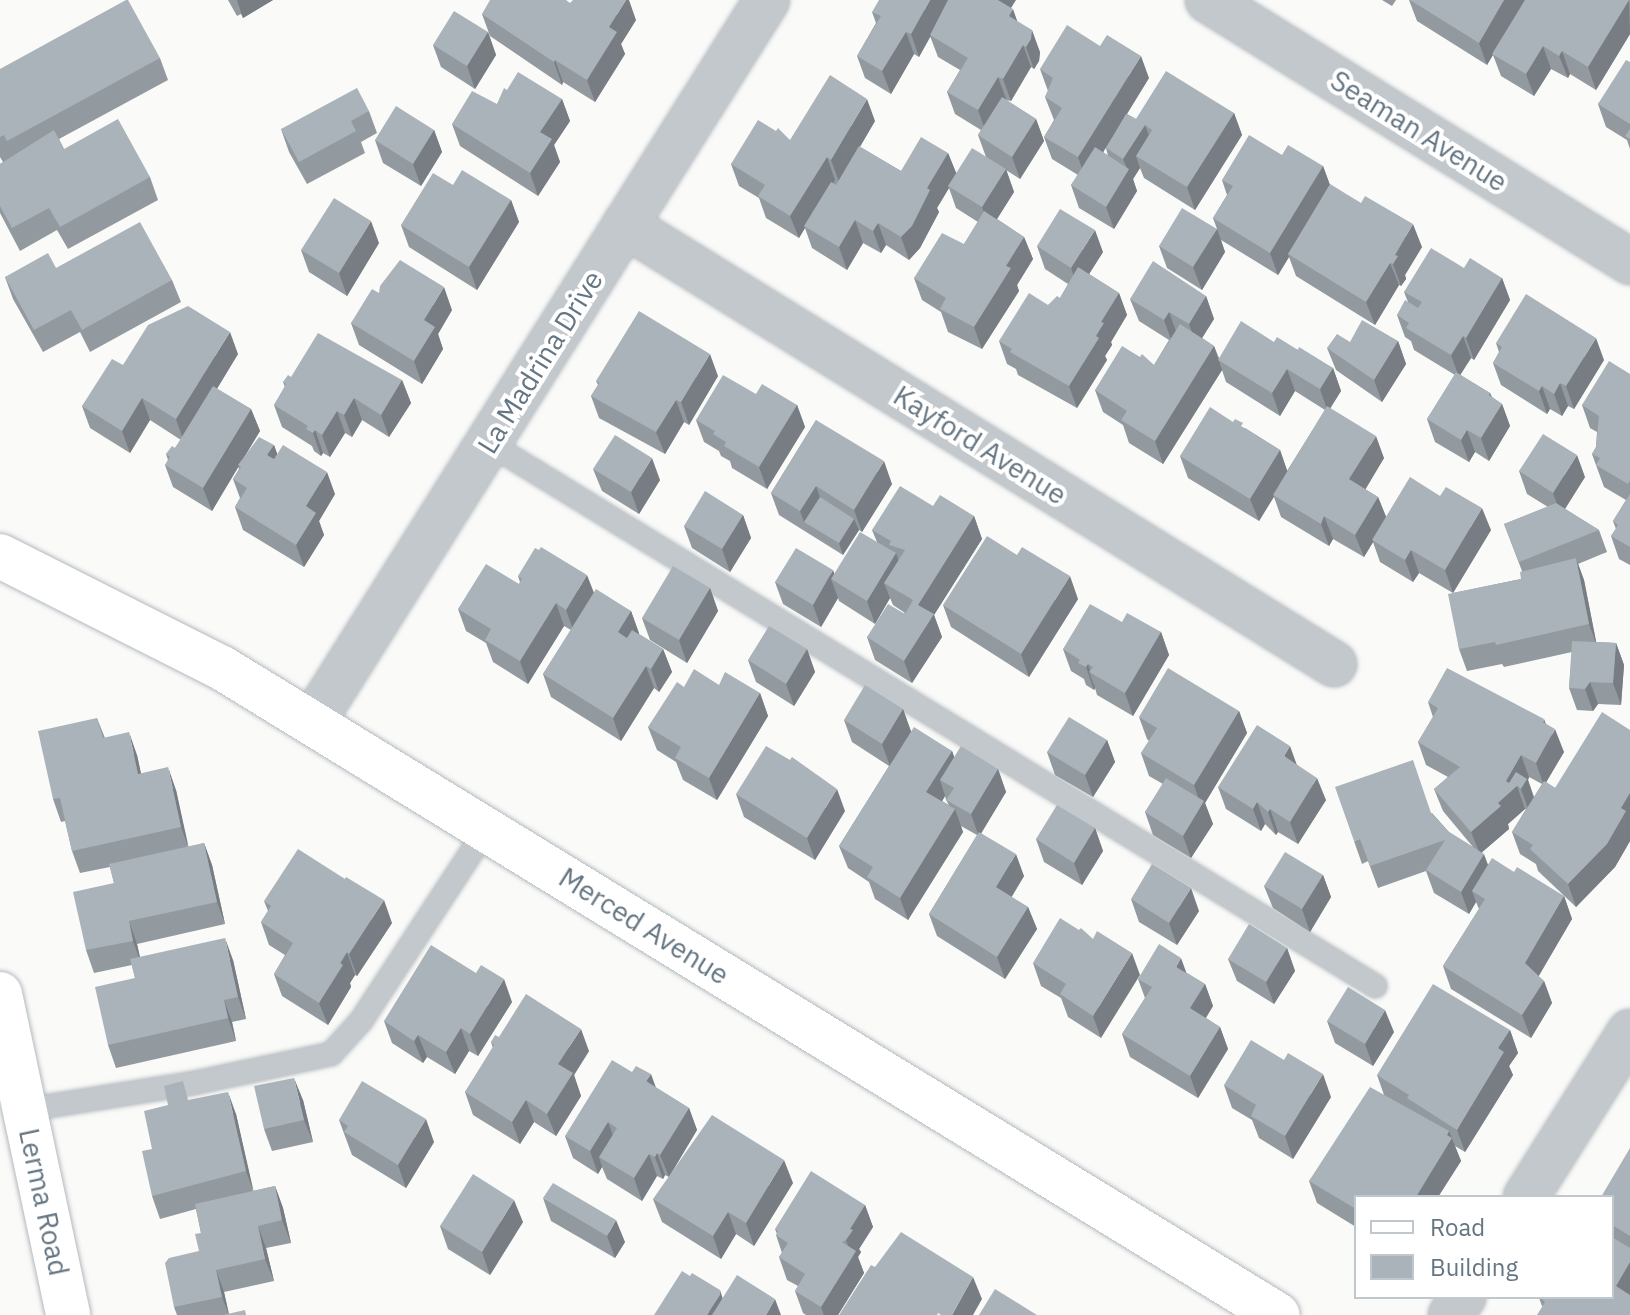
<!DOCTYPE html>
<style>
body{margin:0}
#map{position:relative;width:1630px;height:1315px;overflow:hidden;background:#fafaf8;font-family:"IBM Plex Sans",sans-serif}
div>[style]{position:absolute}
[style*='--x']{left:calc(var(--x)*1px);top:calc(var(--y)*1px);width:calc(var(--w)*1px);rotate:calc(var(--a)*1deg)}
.roads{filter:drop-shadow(0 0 2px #b3babf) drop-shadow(0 0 2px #b3babf)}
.lane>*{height:22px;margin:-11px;padding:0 11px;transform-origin:11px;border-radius:11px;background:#c3c8cc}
.street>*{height:44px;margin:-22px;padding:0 22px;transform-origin:22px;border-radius:22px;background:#c3c8cc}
.secondary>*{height:44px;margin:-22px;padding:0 22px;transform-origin:22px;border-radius:22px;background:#fff}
.wall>*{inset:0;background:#929a9f}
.shaded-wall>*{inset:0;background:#777d82}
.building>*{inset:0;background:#aab3b9}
span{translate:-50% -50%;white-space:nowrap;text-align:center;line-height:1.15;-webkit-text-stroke:8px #fff;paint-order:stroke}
.street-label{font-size:28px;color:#657683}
.legend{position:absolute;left:1354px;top:1195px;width:260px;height:104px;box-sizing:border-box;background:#fff;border:2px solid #c1c8cd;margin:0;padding:10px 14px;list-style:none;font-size:24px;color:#657683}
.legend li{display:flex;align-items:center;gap:16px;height:40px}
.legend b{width:40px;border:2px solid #c1c8cd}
</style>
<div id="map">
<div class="roads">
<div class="lane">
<div style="--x:490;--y:444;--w:1038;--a:31.48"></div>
<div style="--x:24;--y:1110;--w:172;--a:-9"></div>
<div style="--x:194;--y:1083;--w:140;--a:-12"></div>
<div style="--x:331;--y:1054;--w:45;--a:-47.7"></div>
<div style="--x:361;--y:1021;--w:228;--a:-56.8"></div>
</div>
<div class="street">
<div style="--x:1208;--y:0;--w:497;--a:31.8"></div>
<div style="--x:625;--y:225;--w:834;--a:31.77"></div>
<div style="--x:312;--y:723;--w:854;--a:-57.82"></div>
<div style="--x:1526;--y:1197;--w:195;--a:-57.8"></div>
<div style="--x:1451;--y:1315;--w:22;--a:-56"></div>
</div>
<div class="secondary">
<div style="--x:0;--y:556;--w:249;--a:26.8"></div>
<div style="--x:222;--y:668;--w:1238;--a:31.5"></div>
<div style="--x:0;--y:994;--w:328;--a:78"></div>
</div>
</div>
<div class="wall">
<div style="clip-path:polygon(228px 0,273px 0,243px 18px,241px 14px,237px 16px)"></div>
<div style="clip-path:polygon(1382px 0,1396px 0,1392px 6px)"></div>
<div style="clip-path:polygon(1409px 0,1630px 0,1630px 34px,1596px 90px,1570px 74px,1568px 78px,1551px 69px,1534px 96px,1501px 76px,1493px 55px,1487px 65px,1417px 21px)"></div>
<div style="clip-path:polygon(570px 3px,636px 20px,621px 44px,625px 54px,595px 102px,563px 82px,562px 85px,490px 36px,482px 14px)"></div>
<div style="clip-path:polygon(1011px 8px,1017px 21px,1040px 52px,1039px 61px,1034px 69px,1031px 67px,1011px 101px,1006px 100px,1036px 119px,1044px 141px,1020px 179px,1006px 170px,1014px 192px,997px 219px,1024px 237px,1033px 259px,1017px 285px,1019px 291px,982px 349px,948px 332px,941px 312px,922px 300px,914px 278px,964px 244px,978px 222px,956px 208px,949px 188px,937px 208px,939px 212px,920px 248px,909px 260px,886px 245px,881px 253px,863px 243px,847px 270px,812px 248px,805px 228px,799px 238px,766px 218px,759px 198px,739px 186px,731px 164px,790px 140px,875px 121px,860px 147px,901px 171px,948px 153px,956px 173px,986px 157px,978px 135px,981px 130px,955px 114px,947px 92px,960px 70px,938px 57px,930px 36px,919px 57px,914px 54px,891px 94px,865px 78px,857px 56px,876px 23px,872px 12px)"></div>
<div style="clip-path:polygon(488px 32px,496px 55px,475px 89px,441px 67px,433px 45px)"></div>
<div style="clip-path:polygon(160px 58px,168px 80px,59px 139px,64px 149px,150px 177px,158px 200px,68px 249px,57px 230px,20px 251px,0 213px,0 164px,3px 162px,0 157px,0 69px)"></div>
<div style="clip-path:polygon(1630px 62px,1630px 149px,1627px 140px,1606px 127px,1598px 104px)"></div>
<div style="clip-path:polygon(evenodd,1040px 69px,1149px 78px,1127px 114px,1136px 119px,1234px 113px,1242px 135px,1195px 210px,1144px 178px,1140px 168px,1133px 179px,1137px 191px,1114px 229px,1079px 208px,1071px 185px,1078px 175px,1052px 159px,1044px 137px,1054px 120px,1045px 97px,1048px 91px,1040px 69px,1116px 131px,1106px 148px,1108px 156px,1103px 152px,1116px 131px)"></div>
<div style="clip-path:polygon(507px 90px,562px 99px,570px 121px,554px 145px,560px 162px,538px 196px,460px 146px,452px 124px,497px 104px)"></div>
<div style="clip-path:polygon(369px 111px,377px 133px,361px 142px,365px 153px,307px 184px,289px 152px,281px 129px)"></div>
<div style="clip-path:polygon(434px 130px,442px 152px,421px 186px,383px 163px,375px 140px)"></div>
<div style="clip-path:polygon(1282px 155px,1323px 166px,1330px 185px,1422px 247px,1405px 275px,1406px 279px,1401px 286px,1399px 285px,1375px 325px,1296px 276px,1289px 257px,1278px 275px,1221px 240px,1225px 252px,1202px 290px,1167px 268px,1159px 246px,1217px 229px,1213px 218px,1227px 195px,1222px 180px)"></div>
<div style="clip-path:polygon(511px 200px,519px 222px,477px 290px,409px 247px,401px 225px)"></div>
<div style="clip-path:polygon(379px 243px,347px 296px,309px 272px,301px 250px)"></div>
<div style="clip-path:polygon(1037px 246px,1103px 252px,1089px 274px,1119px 293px,1127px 315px,1111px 342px,1112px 345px,1105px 356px,1107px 360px,1077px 408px,1018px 375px,1016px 369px,1007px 364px,999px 341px,1048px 305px,1060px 298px,1068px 284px,1045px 269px)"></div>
<div style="clip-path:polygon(56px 268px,172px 280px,181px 302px,90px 352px,80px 332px,43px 352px,13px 299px,5px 277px)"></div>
<div style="clip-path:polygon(1464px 268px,1502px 278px,1510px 300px,1474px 360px,1471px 358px,1460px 375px,1490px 393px,1492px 397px,1502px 404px,1510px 426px,1489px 461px,1475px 452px,1469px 462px,1435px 442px,1427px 419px,1455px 375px,1414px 350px,1411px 341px,1405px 337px,1397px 315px,1408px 302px,1404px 292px)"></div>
<div style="clip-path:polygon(379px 293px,452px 310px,438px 334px,443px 349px,422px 384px,359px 345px,351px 323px)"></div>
<div style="clip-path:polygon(1206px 296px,1214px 319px,1202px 338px,1214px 346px,1219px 358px,1274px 342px,1298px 350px,1333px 368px,1341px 391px,1330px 408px,1384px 458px,1365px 489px,1378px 497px,1386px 517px,1491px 530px,1453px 593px,1521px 579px,1522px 571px,1504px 524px,1548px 507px,1527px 494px,1519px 471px,1585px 477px,1565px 509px,1599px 530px,1607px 552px,1578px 564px,1584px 580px,1596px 642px,1616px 643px,1624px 665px,1621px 705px,1598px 704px,1593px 711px,1577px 710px,1569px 688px,1572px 652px,1504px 667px,1502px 664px,1467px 671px,1459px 649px,1453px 593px,1419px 573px,1413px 582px,1380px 562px,1373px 542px,1364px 557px,1333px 539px,1329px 546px,1281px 517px,1274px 497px,1259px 521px,1188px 478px,1180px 456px,1245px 428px,1280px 450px,1287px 471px,1325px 410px,1295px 391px,1280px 416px,1226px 382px,1222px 370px,1163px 464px,1129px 443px,1123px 425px,1103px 412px,1095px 390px,1154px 365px,1169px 340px,1139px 321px,1130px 299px)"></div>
<div style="clip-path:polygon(1398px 341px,1406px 364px,1382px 402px,1336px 370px,1327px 348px,1350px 342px)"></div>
<div style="clip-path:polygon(1496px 343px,1604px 360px,1574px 409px,1568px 406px,1562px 416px,1550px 409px,1547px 414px,1501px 385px,1493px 363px,1499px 352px)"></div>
<div style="clip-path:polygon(238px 354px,217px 389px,251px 409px,260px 431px,244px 457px,274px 445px,277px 454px,335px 494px,319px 521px,324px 535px,304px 567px,243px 530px,235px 507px,240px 498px,233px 479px,239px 469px,238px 466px,212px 511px,173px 487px,165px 465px,168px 460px,166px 454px,175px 448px,181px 440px,150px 420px,130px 453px,90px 428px,82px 406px,123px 365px)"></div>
<div style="clip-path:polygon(1630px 374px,1630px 565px,1619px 559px,1611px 536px,1616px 529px,1613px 521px,1626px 500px,1604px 487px,1592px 454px,1596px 447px,1597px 432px,1590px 428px,1582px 405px)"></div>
<div style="clip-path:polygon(718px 376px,689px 425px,684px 422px,665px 454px,599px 418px,591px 396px,598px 385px,596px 381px)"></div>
<div style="clip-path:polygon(291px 377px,402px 380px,411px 403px,389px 437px,362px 420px,352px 437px,345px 433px,330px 457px,323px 453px,321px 456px,314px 451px,312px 446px,282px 427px,274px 405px,285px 387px,283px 382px)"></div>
<div style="clip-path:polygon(756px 394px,797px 405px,805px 427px,767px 489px,732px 468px,730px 461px,721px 456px,719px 451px,704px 442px,696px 420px)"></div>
<div style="clip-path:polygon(816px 420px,892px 484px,862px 532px,859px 530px,843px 555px,779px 515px,771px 493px)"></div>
<div style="clip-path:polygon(593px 469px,660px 480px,639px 514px,602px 491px)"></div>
<div style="clip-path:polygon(933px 506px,974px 516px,982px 539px,934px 615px,942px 637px,912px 683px,875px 660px,867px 637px,905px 613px,893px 605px,890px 598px,875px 624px,839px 601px,838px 598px,821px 627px,783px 604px,775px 582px,835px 574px,877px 542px,872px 530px)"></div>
<div style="clip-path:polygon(743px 515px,751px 538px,730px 572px,692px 548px,684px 526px)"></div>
<div style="clip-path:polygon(518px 576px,594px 593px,631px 611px,639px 634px,663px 649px,672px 672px,659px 692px,654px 688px,621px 741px,551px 697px,543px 674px,571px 630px,564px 626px,528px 684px,493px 662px,486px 643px,466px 631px,458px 609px,519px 584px,520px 582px)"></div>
<div style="clip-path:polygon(710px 588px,718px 611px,687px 663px,650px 640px,642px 618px)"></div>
<div style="clip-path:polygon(1078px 599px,1029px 677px,951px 627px,943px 605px)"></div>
<div style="clip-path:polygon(1122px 622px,1161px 632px,1169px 655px,1133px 716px,1097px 695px,1095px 688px,1094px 690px,1086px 685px,1084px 679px,1071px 671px,1063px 649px)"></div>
<div style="clip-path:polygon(807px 649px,815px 672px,794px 706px,756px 682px,748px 660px)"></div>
<div style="clip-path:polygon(719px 685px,760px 693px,768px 716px,717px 800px,683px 780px,676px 762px,657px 750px,648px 727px)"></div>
<div style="clip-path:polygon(evenodd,1428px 702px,1546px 724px,1564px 752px,1546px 782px,1555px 788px,1630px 730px,1630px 841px,1615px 867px,1576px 907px,1538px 871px,1536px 864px,1520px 854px,1512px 832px,1526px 809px,1525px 809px,1508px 824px,1509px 829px,1482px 852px,1488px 865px,1514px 872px,1564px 896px,1572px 919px,1538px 976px,1544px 981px,1552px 1003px,1531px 1038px,1451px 989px,1443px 966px,1479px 909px,1476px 902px,1469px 914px,1434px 893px,1426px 871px,1378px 888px,1368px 861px,1362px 864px,1354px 841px,1432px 813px,1449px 832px,1473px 847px,1443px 811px,1434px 789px,1448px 777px,1426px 765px,1418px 742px,1433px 717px,1428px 702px,1529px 777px,1542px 784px,1534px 797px,1528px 780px,1529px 777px)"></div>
<div style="clip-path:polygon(evenodd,903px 709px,911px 731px,952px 751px,954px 757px,998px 769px,1006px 792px,981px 833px,1024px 876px,1011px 897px,1028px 907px,1037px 929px,1005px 979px,937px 936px,929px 914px,977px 835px,961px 826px,963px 832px,908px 920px,875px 899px,869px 882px,848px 868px,839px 846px,889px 766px,852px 742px,844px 720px,903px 709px,945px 796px,946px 800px,949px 805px,942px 801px,945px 796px)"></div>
<div style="clip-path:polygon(1239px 711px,1247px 733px,1205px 803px,1213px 824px,1191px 858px,1153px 835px,1145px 812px,1163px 784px,1149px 776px,1141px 753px,1149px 741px,1147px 739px,1139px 717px)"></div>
<div style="clip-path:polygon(97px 718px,105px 738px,137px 755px,141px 774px,176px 790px,188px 847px,204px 843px,212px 865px,225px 924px,137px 944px,140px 957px,233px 960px,246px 1019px,232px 1022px,236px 1041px,116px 1068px,108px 1045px,135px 978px,132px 965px,94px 973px,86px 950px,114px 883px,110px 867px,80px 873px,72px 851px,65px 821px,61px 822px,53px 799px)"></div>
<div style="clip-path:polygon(1107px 740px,1115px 762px,1093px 797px,1055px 775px,1047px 752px)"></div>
<div style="clip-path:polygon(1297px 765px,1326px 800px,1298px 844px,1278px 832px,1276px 835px,1265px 824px,1261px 831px,1226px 809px,1218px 787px)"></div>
<div style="clip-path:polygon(736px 794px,845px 811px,815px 860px,744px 817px)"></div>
<div style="clip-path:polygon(1095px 828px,1103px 851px,1082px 885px,1044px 862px,1036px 839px)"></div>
<div style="clip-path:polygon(1323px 875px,1331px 897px,1310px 932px,1273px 908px,1264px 886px)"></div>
<div style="clip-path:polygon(1131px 899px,1199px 911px,1177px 945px,1139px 922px)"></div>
<div style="clip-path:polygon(264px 901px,392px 923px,357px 976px,355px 975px,350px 983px,351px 987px,328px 1025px,282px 996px,274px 974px,285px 955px,269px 945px,261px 922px,268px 911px)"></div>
<div style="clip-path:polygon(1093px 939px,1101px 1038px,1068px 1017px,1061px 998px,1041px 986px,1033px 963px)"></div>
<div style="clip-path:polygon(1287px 948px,1295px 971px,1274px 1004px,1237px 981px,1228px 959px)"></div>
<div style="clip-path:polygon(1187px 973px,1205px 984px,1213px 1006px,1206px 1018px,1220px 1027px,1228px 1049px,1198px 1098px,1130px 1057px,1122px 1034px,1145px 998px,1138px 979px)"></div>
<div style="clip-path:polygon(512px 1002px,478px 1056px,469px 1051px,455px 1074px,427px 1057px,423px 1063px,392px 1043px,384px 1021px)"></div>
<div style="clip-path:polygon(1327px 1021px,1394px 1032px,1373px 1066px,1335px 1043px)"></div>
<div style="clip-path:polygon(1510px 1030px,1518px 1053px,1509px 1066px,1513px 1075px,1465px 1152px,1455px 1146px,1461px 1161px,1438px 1197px,1356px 1197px,1356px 1227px,1317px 1203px,1309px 1181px,1384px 1095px,1377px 1075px)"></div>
<div style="clip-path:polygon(499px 1037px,589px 1051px,574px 1075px,581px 1096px,556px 1136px,534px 1122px,520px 1144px,473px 1115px,465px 1092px,493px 1048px,491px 1042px)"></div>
<div style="clip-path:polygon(1224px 1085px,1331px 1097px,1293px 1159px,1259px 1138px,1252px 1120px,1232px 1108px)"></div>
<div style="clip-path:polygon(655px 1087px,689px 1108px,697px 1130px,669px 1177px,665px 1175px,663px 1179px,657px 1176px,642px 1201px,607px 1179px,602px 1167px,598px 1174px,573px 1158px,565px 1136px)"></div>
<div style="clip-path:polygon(190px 1100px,236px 1114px,253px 1191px,275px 1186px,283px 1208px,291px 1243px,266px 1248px,274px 1281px,224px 1292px,229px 1314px,247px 1315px,177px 1315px,174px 1307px,199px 1251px,201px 1233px,196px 1209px,160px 1219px,152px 1196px,152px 1149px)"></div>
<div style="clip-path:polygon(303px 1100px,313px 1142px,272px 1151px,264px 1129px)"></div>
<div style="clip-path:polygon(339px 1120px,434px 1142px,406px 1188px,352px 1155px)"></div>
<div style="clip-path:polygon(1630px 1148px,1630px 1315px,1542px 1306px,1539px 1298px,1612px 1297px,1612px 1197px)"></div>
<div style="clip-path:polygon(793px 1183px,754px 1246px,736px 1234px,721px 1259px,662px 1222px,653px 1199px)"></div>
<div style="clip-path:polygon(543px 1198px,625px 1242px,615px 1258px,551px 1221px)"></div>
<div style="clip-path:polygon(865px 1205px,873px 1227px,859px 1249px,861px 1252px,858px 1257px,864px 1273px,838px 1315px,806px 1315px,803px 1313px,795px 1291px,798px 1286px,787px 1280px,779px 1257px,782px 1253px,776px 1235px,777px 1234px,775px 1229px)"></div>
<div style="clip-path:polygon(523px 1222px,490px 1275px,448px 1249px,440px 1226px)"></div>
</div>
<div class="shaded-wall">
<div style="clip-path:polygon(237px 0,273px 0,243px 18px)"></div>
<div style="clip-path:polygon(626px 0,629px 0,636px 20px,621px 44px,625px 54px,595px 102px,587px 80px,609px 27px)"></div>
<div style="clip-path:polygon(930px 0,951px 0,919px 57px,911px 34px)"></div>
<div style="clip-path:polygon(996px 0,1016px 0,1003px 21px)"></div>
<div style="clip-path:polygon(1504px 0,1525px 0,1487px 65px,1479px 43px)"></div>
<div style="clip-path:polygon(1629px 0,1630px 34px,1596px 90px,1588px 67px)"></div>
<div style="clip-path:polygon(1013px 9px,1021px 32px,1009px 16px)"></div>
<div style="clip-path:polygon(1032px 30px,1040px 52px,1039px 61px,1034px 69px,1026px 47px)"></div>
<div style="clip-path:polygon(488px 32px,496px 55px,475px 89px,467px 66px)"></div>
<div style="clip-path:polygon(906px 32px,914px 54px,891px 94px,882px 71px)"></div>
<div style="clip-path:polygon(1023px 45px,1031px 67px,1011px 101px,1003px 79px)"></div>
<div style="clip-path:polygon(1543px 46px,1551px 69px,1534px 96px,1526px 74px)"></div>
<div style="clip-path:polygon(1562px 51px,1570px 74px,1568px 78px,1559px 56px)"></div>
<div style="clip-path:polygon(1141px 56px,1149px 78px,1086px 180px,1078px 157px)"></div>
<div style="clip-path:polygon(555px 60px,563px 82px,562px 85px,554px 62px)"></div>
<div style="clip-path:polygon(998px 77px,1006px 99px,986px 132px,978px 110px)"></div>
<div style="clip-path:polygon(562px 99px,570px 121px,554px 145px,560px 162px,538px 196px,530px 173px,540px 132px)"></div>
<div style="clip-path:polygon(867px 99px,875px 121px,839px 182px,831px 160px)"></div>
<div style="clip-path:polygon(1234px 113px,1242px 135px,1195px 210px,1187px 187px)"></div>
<div style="clip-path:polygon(1036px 119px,1044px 141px,1020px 179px,1012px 157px)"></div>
<div style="clip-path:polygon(1145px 125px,1153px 147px,1136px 156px,1140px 168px,1133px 179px,1137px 191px,1114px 229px,1106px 207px,1128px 171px,1123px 159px)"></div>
<div style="clip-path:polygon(434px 130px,442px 152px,421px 186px,413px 164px)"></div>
<div style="clip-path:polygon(948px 153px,957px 175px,948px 186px,949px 188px,937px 208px,939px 212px,920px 248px,909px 260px,901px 237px,927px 188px)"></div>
<div style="clip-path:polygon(827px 157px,835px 180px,806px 227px,804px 226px,805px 228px,799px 238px,790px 216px)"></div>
<div style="clip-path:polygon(1323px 166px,1331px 188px,1288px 254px,1289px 257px,1278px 275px,1270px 253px)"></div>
<div style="clip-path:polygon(1006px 169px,1014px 192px,990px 230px,982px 207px)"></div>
<div style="clip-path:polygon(511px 200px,519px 222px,477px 290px,469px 267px)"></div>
<div style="clip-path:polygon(855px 220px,863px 243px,847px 270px,839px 247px)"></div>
<div style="clip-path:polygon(371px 221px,379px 243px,347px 296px,339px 273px)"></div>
<div style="clip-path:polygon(878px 223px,886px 245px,881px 253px,873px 231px)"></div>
<div style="clip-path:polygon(1413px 224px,1422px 247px,1405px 275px,1406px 279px,1401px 286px,1393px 264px,1395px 255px)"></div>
<div style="clip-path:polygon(1217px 229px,1225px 252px,1202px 290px,1193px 267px)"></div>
<div style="clip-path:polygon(1095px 230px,1103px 252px,1079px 290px,1071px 268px)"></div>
<div style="clip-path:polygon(1024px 237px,1033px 259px,1017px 285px,1019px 291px,982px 349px,974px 327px,1006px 266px)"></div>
<div style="clip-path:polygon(1390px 263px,1399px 285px,1375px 325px,1366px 302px)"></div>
<div style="clip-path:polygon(1502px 278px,1510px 300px,1474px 360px,1466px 338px)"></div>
<div style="clip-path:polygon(444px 287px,452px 310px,438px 334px,443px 349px,422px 384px,414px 361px,424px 320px)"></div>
<div style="clip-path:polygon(1119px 293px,1127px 315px,1111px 342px,1112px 345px,1105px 356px,1107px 360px,1077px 408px,1069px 386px,1096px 336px,1101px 322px)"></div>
<div style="clip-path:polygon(1206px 296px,1214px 319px,1197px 346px,1189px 324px)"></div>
<div style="clip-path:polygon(1169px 312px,1177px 334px,1172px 342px,1164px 320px)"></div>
<div style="clip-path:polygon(230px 332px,238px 354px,184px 442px,176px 419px)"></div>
<div style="clip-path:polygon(1463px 336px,1471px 358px,1459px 377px,1451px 355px)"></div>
<div style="clip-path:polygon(1596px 338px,1604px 360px,1574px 409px,1566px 386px)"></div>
<div style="clip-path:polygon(1398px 341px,1406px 364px,1382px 402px,1374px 380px)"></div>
<div style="clip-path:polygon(1214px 346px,1222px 370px,1163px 464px,1155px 441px)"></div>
<div style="clip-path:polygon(710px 354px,718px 376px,689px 425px,681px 402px)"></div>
<div style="clip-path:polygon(1333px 368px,1341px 391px,1328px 412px,1320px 389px)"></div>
<div style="clip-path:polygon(1287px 369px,1295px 391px,1280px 416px,1272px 393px)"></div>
<div style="clip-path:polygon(402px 380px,411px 403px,389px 437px,381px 415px)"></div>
<div style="clip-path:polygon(1560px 383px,1568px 406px,1562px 416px,1554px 394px)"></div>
<div style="clip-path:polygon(1542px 386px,1550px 409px,1547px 414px,1539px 391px)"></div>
<div style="clip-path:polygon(1490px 393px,1497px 412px,1502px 404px,1510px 426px,1489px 461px,1481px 438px,1489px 395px)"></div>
<div style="clip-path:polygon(142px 398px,150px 420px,130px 453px,122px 431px)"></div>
<div style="clip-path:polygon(354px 398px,362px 420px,352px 437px,344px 415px)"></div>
<div style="clip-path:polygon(676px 400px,684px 422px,665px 454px,656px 432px)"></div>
<div style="clip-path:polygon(797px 405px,805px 427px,767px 489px,759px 467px)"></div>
<div style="clip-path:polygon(251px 409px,260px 431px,212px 511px,203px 488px)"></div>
<div style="clip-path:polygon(337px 411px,345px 433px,330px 457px,322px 435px)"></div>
<div style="clip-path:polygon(315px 430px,323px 453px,321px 456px,313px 433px)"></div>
<div style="clip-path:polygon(1467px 430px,1475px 452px,1469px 462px,1461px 440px)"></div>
<div style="clip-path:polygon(1376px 436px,1384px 458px,1358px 502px,1349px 479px)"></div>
<div style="clip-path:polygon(274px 445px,282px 467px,267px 455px)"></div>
<div style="clip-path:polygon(1280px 450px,1288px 473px,1259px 521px,1250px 499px)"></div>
<div style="clip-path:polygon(1577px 455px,1585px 477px,1561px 515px,1553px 493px)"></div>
<div style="clip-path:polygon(652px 458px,660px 480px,639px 514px,631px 492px)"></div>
<div style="clip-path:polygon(884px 461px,892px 484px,862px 532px,854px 510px)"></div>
<div style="clip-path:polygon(327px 472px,335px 494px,319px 521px,324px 535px,304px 567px,296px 545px,306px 506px)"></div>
<div style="clip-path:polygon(816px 486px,824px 509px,804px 522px,800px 511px)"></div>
<div style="clip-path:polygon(1378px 497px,1387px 519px,1364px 557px,1355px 535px)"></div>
<div style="clip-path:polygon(1482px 508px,1491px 530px,1453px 593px,1445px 570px)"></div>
<div style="clip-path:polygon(743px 515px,751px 538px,730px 572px,722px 549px)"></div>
<div style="clip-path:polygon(974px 516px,982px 539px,934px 615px,942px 637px,912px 683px,904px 661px,918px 605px)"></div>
<div style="clip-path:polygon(1324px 516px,1333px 539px,1329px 546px,1321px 524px)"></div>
<div style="clip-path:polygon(854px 519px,859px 530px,843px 555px,839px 543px)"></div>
<div style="clip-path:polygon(1411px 550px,1419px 573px,1413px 582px,1405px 560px)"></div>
<div style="clip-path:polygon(896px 553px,904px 576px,884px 583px,890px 598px,875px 624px,867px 601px)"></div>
<div style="clip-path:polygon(1576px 558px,1584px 580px,1597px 646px,1589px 624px)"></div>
<div style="clip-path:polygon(833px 570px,838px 583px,831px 579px,838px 598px,821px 627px,813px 605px)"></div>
<div style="clip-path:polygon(587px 575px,596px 598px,574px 632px,566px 610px)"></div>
<div style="clip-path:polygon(1070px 576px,1078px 599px,1029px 677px,1021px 654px)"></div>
<div style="clip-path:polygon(710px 588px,718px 611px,687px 663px,679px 640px)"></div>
<div style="clip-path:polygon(556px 603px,564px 626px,528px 684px,520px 661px)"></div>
<div style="clip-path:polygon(631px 611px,639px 633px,626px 655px,618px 632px)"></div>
<div style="clip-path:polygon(1161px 632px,1169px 655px,1133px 716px,1125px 693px)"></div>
<div style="clip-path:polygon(1616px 643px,1624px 665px,1621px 705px,1613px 683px)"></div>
<div style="clip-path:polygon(663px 649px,672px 672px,659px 692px,651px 669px)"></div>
<div style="clip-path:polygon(807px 649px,815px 672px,794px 706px,786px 684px)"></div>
<div style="clip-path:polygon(1088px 664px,1091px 674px,1089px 672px,1095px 688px,1094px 690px,1086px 667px)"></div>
<div style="clip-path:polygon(646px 666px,654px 688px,621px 741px,613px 718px)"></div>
<div style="clip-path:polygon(1590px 682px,1598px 704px,1593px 711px,1585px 689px)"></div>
<div style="clip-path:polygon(760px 693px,768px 716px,717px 800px,709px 778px)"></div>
<div style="clip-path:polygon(903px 709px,911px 732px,890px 766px,882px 744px)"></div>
<div style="clip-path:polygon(1239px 711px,1247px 733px,1205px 803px,1213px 824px,1191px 858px,1183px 836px,1201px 806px,1194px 785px)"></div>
<div style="clip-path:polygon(1544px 719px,1551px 737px,1555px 729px,1564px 752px,1544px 786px,1536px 763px,1543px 722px)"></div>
<div style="clip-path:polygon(129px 732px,137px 755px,146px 797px,138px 774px)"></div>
<div style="clip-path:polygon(1107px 740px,1115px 762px,1093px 797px,1085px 775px)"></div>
<div style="clip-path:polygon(1290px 746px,1298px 768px,1284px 756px)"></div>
<div style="clip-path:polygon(952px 751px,960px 773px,940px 780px,945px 796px,935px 814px,926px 792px)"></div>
<div style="clip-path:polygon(1521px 755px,1529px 777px,1528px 780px,1535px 801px,1529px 811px,1521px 789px,1517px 786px,1525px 809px,1508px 824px,1509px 829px,1480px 854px,1471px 832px,1498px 803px,1506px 781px)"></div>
<div style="clip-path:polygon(168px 767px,176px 790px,189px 849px,181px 827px)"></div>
<div style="clip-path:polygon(998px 769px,1006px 792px,979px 837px,971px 814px)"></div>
<div style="clip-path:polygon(1317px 778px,1326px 800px,1298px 844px,1290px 822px)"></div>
<div style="clip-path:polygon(837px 789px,845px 811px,815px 860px,807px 838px)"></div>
<div style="clip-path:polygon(1630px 793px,1630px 841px,1615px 867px,1576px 907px,1568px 884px)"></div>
<div style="clip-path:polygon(1257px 802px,1265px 824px,1261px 831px,1253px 809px)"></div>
<div style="clip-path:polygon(955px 809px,963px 832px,908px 920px,900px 898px)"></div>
<div style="clip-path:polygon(1270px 809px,1278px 832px,1276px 835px,1268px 812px)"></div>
<div style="clip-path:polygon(1095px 828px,1103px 851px,1082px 885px,1074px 863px)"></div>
<div style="clip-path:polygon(204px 843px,212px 865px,225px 924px,217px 902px)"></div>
<div style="clip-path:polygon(1016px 854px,1024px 876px,1004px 910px,996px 887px)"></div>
<div style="clip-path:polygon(1484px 854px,1492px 876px,1472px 891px,1476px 902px,1469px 914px,1461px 892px)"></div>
<div style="clip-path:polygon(1323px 875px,1331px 897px,1310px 932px,1302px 909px)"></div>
<div style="clip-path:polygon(1191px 888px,1199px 911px,1177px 945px,1169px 923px)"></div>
<div style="clip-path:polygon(1564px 896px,1572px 919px,1533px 986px,1525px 963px)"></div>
<div style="clip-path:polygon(384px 900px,392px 923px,357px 976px,349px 954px)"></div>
<div style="clip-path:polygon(1028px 907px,1037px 929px,1005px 979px,997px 957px)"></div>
<div style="clip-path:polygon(129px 921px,137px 944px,141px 963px,133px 941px)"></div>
<div style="clip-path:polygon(225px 938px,233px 960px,246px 1019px,238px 997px)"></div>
<div style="clip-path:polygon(1287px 948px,1295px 971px,1274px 1004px,1266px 982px)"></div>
<div style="clip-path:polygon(347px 952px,355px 975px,350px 983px,351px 987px,328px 1025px,319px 1003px)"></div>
<div style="clip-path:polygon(1132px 953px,1140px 975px,1101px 1038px,1093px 1016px)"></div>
<div style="clip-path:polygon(1181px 958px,1189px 980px,1176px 967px)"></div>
<div style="clip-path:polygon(504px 979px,512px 1002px,478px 1056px,470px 1034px)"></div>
<div style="clip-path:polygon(1544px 981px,1552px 1003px,1531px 1038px,1522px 1015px)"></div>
<div style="clip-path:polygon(1205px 984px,1213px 1006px,1198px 1030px,1190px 1008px)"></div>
<div style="clip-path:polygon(224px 1000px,232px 1022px,236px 1041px,228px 1018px)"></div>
<div style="clip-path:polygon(1385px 1010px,1394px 1032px,1373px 1066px,1365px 1044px)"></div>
<div style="clip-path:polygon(1220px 1027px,1228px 1049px,1198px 1098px,1190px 1076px)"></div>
<div style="clip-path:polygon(461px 1028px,469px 1051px,455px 1074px,446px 1052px)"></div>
<div style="clip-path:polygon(581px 1029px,589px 1051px,574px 1075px,581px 1096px,556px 1136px,547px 1114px,558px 1064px)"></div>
<div style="clip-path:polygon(1510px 1030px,1518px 1053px,1509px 1066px,1513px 1075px,1465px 1152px,1457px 1130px,1498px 1048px)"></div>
<div style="clip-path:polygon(418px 1035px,427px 1057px,423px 1063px,414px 1041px)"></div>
<div style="clip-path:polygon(651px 1074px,659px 1096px,646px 1081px)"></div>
<div style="clip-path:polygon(1323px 1074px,1331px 1097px,1293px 1159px,1285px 1136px)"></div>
<div style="clip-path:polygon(294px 1078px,303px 1100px,313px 1142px,304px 1120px)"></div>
<div style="clip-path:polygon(228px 1092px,236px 1114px,254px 1193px,246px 1171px)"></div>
<div style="clip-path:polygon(526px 1100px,534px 1122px,520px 1144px,512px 1122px)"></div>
<div style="clip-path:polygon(689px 1108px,697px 1130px,669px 1177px,660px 1155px)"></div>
<div style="clip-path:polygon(426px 1119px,434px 1142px,406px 1188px,398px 1165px)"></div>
<div style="clip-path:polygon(608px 1122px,616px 1144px,599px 1157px,602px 1167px,598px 1174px,590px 1151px)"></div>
<div style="clip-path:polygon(1449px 1131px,1461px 1161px,1438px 1197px,1416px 1197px)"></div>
<div style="clip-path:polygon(657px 1153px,665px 1175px,663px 1179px,655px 1157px)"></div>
<div style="clip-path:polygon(649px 1154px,657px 1176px,642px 1201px,634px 1178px)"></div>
<div style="clip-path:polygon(784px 1160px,793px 1183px,754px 1246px,746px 1223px)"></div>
<div style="clip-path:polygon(275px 1186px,283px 1208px,291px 1243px,282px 1220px)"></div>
<div style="clip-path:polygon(514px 1200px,523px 1222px,490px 1275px,482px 1252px)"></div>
<div style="clip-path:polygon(865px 1205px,873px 1227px,859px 1249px,861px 1252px,858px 1257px,864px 1273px,838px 1315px,824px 1315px,821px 1307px,852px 1257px,846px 1240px,850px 1229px)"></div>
<div style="clip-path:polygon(728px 1212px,736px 1234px,721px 1259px,713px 1236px)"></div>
<div style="clip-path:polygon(616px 1220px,625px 1242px,615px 1258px,607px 1236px)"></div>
<div style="clip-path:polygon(258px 1226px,266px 1248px,274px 1281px,265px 1259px)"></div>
<div style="clip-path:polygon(1630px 1262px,1630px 1298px,1616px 1286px)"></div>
<div style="clip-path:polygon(216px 1270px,224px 1292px,229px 1315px,222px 1297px)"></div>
<div style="clip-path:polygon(973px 1277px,982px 1299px,973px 1315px,952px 1315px)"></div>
<div style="clip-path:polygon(720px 1290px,728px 1315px,707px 1315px)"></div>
<div style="clip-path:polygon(775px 1299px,781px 1315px,766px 1315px)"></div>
</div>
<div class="building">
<div style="clip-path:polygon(126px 0,128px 0,160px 58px,7px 141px,4px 135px,0 137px,0 69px)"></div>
<div style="clip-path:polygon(490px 0,566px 0,570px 3px,573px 0,626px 0,609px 27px,617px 32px,587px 80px,555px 60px,554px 62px,482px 14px)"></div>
<div style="clip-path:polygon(879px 0,930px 0,911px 34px,906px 32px,882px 71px,857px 56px,881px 16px,872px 12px)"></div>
<div style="clip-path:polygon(948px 0,998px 0,1013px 9px,1009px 16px,1032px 30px,1031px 39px,1026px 47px,1023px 45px,1003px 79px,998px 77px,978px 110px,947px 92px,968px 58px,930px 35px)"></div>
<div style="clip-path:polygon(1410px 0,1504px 0,1479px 43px)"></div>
<div style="clip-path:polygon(1525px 0,1629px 0,1588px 67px,1562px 51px,1559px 56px,1543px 46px,1526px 74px,1492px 54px)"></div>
<div style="clip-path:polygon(454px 11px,488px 32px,467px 66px,433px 45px)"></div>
<div style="clip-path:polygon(1067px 25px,1100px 46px,1107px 35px,1141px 56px,1078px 157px,1044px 137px,1062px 108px,1045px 97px,1053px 78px,1040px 69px)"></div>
<div style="clip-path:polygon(1626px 60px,1630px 62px,1630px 124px,1598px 104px)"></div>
<div style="clip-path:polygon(1166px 71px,1234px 113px,1187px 187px,1136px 156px,1152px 130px,1145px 125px,1123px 159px,1106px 148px,1126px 114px,1136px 119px)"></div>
<div style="clip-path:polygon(518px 72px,562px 99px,540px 132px,552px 139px,530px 173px,452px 124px,472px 91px,497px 104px,504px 88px,507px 90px)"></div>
<div style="clip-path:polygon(830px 75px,867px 99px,831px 160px,827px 157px,790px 216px,758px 196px,765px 185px,731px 164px,758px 120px,776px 131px,778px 128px,790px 140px)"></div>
<div style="clip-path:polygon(357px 88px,369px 111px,351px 121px,356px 131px,299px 162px,281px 129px)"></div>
<div style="clip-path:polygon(1002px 97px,1036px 119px,1012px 157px,978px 135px)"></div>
<div style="clip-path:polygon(396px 106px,434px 130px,413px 164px,375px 140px)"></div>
<div style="clip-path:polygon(118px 119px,150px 177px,60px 227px,49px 208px,12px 228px,0 206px,0 164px,54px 130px,64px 149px)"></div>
<div style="clip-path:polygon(1630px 129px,1630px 139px,1625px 136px)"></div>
<div style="clip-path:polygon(1249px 135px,1282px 155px,1288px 145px,1323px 166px,1270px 253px,1213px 218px,1233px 186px,1222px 180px)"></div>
<div style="clip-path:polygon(921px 137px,948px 153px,927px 188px,930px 190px,912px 226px,901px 237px,878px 223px,873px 231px,855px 220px,839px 247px,804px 226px,831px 182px,836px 185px,859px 146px,901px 171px)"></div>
<div style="clip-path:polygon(1095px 147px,1129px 169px,1106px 207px,1071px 185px)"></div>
<div style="clip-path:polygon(972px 148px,1006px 169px,982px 207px,948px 186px)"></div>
<div style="clip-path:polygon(462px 170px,511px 200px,469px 267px,401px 225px,433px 173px,453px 185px)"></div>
<div style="clip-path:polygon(1330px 184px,1361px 203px,1365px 196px,1413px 224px,1395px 255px,1398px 256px,1393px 264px,1390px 263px,1366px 302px,1288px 254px)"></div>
<div style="clip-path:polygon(334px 198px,371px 221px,339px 273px,301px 250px)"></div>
<div style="clip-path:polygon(1182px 208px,1217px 229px,1193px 267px,1159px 246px)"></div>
<div style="clip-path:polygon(1060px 209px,1095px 230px,1071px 268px,1037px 246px)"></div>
<div style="clip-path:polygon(984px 211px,1024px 237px,1006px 266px,1011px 268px,974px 327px,940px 309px,946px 298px,914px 278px,942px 233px,964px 244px)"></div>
<div style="clip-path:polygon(140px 222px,172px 280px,82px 330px,71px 310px,34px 330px,5px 277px,48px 253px,56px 268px)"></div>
<div style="clip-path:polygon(1431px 248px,1464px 268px,1470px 258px,1502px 278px,1466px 338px,1463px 336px,1451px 355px,1406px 328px,1409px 323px,1397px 315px,1405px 300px,1418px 308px,1422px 302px,1404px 292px)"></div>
<div style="clip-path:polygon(400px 260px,444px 287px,424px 320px,435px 327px,414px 361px,351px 323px,372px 289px,379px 293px,380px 286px)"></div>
<div style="clip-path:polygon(1153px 261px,1206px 296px,1189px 324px,1169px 312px,1164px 320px,1130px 299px)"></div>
<div style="clip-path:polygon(1078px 267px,1119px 293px,1101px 322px,1104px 323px,1096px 336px,1099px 338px,1069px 386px,1010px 352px,1012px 349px,999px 341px,1029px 293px,1048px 305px,1057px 296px,1060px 298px)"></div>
<div style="clip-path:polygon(1526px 294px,1596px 338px,1566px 386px,1560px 383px,1554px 394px,1542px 386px,1539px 391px,1493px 363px,1502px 347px,1496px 343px)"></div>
<div style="clip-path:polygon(188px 306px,230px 332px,176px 419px,142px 398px,122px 431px,82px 406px,112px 359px,123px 365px,148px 325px)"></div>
<div style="clip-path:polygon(639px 311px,710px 354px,681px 402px,676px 400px,656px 432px,591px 396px,599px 383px,596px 381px)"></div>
<div style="clip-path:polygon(1362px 320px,1398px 341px,1374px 380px,1327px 348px,1337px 334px,1350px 342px)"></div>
<div style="clip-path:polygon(1241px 321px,1274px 342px,1277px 337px,1298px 350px,1299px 347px,1333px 368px,1320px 389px,1287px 369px,1272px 393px,1218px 360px)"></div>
<div style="clip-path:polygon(1180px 324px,1214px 346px,1155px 441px,1121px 420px,1127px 411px,1095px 390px,1122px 346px,1140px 357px,1142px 354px,1154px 365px)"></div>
<div style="clip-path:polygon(318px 333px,402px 380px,381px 415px,354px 398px,344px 415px,337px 411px,322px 435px,315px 430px,313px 433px,306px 429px,308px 426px,274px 405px,286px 384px,283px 382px,288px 375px,291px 377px)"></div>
<div style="clip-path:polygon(1609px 361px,1630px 374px,1630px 480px,1628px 484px,1596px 465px,1600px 458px,1592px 454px,1596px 447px,1599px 416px,1582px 405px)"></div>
<div style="clip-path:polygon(1456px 372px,1490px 393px,1489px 395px,1502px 404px,1481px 438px,1467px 430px,1461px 440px,1427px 419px)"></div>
<div style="clip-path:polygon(723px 375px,756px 394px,762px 384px,797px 405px,759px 467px,724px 446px,726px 442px,713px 434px,715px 431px,696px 420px)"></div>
<div style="clip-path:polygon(213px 386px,251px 409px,203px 488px,165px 465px,170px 457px,166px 454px,172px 446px,175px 448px)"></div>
<div style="clip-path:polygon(1327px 406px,1376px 436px,1349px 479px,1378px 497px,1355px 535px,1324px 516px,1321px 524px,1273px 495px)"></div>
<div style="clip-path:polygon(1210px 407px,1233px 422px,1235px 419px,1243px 423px,1241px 426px,1280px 450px,1250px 499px,1180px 456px)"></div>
<div style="clip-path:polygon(816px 420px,884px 461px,854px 510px,816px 486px,800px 511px,771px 493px)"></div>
<div style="clip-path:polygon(1543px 434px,1577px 455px,1553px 493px,1519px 471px)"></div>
<div style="clip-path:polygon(615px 435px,652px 458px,631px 492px,593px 469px)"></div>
<div style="clip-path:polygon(259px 437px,274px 445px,267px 455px,274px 459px,283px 445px,327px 472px,306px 506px,316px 513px,296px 545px,235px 507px,247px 488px,233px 479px,241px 467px,238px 465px)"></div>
<div style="clip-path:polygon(1410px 477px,1440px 496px,1446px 487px,1482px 508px,1445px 570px,1411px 550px,1405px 560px,1372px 540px)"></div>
<div style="clip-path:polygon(900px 486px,933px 506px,940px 495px,974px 516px,918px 605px,934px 614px,904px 661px,867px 637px,888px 604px,905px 614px,913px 600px,884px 583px,905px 550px,889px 545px,891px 541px,872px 530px)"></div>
<div style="clip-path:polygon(705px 491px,743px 515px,722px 549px,684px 526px)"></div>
<div style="clip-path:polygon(1630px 494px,1630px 547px,1611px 536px,1618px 525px,1613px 521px)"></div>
<div style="clip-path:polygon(820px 497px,854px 519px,839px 543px,804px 522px)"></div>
<div style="clip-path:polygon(1556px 503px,1599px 530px,1519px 562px,1504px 524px)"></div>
<div style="clip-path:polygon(860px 532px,896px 553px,867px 601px,831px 579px)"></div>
<div style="clip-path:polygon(987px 536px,1017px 555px,1022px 547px,1070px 576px,1021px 654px,943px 605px)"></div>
<div style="clip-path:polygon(541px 547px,587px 575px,566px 610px,556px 603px,520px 661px,485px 640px,491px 629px,458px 609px,486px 564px,519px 584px,522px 579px,518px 576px,535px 548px,539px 550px)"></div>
<div style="clip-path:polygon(796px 548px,833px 570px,813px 605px,775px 582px)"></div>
<div style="clip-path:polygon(1576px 558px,1589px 624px,1496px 645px,1495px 642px,1459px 649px,1448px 594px,1521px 579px,1520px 572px)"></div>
<div style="clip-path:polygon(673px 566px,710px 588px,679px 640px,642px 618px)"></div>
<div style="clip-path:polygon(596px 589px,631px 611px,618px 632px,627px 638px,632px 630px,663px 649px,651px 669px,646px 666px,613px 718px,543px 674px)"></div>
<div style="clip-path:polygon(1090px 604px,1122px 622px,1127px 613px,1161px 632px,1125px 693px,1089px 672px,1093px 667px,1088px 664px,1086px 667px,1078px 663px,1080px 660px,1063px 649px)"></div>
<div style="clip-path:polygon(769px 626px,807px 649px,786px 684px,748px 660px)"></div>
<div style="clip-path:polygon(1572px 641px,1616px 643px,1613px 683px,1590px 682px,1585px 689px,1569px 688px)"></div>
<div style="clip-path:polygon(1168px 668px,1239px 711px,1194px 785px,1141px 753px,1157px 728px,1139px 717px)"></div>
<div style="clip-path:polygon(1447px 668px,1544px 719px,1543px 722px,1555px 729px,1536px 763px,1521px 755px,1506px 781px,1509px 783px,1516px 772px,1527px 779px,1521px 789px,1517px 786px,1498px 803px,1501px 806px,1471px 832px,1434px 789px,1460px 767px,1418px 742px,1438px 708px,1428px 702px)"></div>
<div style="clip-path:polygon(694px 669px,719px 685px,725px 672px,760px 693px,709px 778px,675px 758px,681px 747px,648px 727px,677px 682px,684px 687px)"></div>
<div style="clip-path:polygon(865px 685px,903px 709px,882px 744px,844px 720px)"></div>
<div style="clip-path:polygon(1602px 712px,1630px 730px,1630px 793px,1621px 808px,1626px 811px,1607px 844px,1568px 884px,1530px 849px,1533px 845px,1512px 832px,1544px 781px,1555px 788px)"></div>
<div style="clip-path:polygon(1069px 717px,1107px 740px,1085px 775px,1047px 752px)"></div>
<div style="clip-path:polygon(97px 718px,103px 738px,129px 732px,138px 774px,168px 767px,181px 827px,72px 851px,60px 798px,53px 799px,38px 731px)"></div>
<div style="clip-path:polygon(1257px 725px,1290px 746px,1284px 756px,1317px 778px,1290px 822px,1270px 809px,1268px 812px,1257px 802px,1253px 809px,1218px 787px)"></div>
<div style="clip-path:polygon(914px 727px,952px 751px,926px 792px,955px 809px,900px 898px,867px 877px,873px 867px,839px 846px)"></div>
<div style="clip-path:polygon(766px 746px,790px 760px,792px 757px,837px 789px,807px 838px,736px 794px)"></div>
<div style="clip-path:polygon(961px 746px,998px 769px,971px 814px,946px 800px,954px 788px,940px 780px)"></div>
<div style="clip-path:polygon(1413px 760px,1431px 813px,1449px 832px,1484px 854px,1461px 892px,1426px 870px,1445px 840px,1370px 866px,1360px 839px,1354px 841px,1335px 787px)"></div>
<div style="clip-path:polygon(1166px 778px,1204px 801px,1183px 836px,1145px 812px)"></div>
<div style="clip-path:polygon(1057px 805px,1095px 828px,1074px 863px,1036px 839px)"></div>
<div style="clip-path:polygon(979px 832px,1016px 854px,996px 887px,1028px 907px,997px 957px,929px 914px)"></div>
<div style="clip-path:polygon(204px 843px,217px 902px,129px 921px,133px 941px,86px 950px,73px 892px,114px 883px,109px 864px)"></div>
<div style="clip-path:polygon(298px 849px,345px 879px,346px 877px,384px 900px,349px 954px,347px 952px,340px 963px,343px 965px,319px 1003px,274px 974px,293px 943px,261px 922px,271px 906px,264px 901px)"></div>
<div style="clip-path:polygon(1285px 852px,1323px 875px,1302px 909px,1264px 886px)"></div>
<div style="clip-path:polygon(1492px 858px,1514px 872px,1517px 867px,1564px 896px,1525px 963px,1544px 981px,1522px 1015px,1443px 966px,1485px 899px,1472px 891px)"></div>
<div style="clip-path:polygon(1152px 864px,1191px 888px,1169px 923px,1131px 899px)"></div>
<div style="clip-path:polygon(1060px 918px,1079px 930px,1081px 928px,1093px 939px,1097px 931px,1132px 953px,1093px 1016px,1060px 994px,1066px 984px,1033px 963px)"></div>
<div style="clip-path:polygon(1249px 924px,1287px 948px,1266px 982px,1228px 959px)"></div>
<div style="clip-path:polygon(225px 938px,238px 997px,224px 1000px,228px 1018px,108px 1045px,95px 987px,135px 978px,130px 959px)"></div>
<div style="clip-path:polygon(1159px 944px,1181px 958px,1176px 967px,1205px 984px,1190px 1008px,1220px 1027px,1190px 1076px,1122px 1034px,1152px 987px,1138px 979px)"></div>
<div style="clip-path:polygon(431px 945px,476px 973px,481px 965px,504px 979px,470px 1034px,461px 1028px,446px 1052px,418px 1035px,414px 1041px,384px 1021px)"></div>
<div style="clip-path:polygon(1433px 984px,1510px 1030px,1498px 1048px,1504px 1052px,1457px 1130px,1407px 1098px,1409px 1095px,1377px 1075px)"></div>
<div style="clip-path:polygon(1348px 987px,1385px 1010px,1365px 1044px,1327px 1021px)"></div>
<div style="clip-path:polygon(526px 994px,581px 1029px,558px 1064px,573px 1073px,547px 1114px,526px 1100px,512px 1122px,465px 1092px,494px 1045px,491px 1042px,495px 1035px,499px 1037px)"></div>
<div style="clip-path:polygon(1251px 1040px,1284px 1060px,1288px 1053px,1323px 1074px,1285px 1136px,1251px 1116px,1256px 1105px,1224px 1085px)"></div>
<div style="clip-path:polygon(612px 1060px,632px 1072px,636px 1066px,651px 1074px,646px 1081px,689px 1108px,660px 1155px,657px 1153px,655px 1157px,649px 1154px,634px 1178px,599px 1157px,617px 1128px,608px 1122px,590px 1151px,565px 1136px)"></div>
<div style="clip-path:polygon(294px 1078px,304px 1120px,264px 1129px,254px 1086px)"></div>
<div style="clip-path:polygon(183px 1081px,188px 1100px,228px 1092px,246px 1171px,152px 1196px,142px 1151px,152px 1149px,144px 1111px,168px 1105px,164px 1086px)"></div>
<div style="clip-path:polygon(362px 1081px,426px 1119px,398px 1165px,344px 1132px,348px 1126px,339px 1120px)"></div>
<div style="clip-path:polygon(1370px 1087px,1449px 1131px,1447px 1135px,1452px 1138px,1416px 1197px,1356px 1197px,1356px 1209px,1309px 1181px)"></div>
<div style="clip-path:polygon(712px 1115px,784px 1160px,746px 1223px,728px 1212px,713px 1236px,653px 1199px)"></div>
<div style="clip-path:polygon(1630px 1148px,1630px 1236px,1612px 1225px,1612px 1197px,1601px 1197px)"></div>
<div style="clip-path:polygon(811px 1171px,865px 1205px,850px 1229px,853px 1230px,846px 1240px,842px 1242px,856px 1251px,821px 1307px,795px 1291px,805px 1274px,779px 1257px,788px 1243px,776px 1235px,778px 1231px,775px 1229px)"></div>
<div style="clip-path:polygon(473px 1174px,514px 1200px,482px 1252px,440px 1226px)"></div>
<div style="clip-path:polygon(553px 1183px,616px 1220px,607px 1236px,543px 1198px)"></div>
<div style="clip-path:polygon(275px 1186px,282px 1220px,258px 1226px,265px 1259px,216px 1270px,222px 1297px,174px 1307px,165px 1263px,169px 1258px,199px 1251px,195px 1234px,201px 1233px,195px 1204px)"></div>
<div style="clip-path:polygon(901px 1232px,973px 1277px,952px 1315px,941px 1315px,938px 1313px,937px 1315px,839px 1315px,871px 1265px,875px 1267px)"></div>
<div style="clip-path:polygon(1612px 1237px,1630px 1248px,1630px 1262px,1616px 1286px,1630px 1295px,1630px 1315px,1537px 1315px,1545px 1302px,1540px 1297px,1612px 1297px)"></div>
<div style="clip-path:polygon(682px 1271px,690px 1276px,692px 1273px,720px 1290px,720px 1295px,707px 1315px,654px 1315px)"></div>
<div style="clip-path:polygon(737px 1275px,775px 1299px,766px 1315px,712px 1315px)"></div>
<div style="clip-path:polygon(995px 1289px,1037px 1315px,979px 1315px)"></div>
<div style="clip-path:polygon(245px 1310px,246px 1315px,223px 1315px)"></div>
</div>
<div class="street-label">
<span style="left:1419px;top:131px;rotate:32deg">Seaman Avenue</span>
<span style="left:540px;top:362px;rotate:-58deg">La Madrina Drive</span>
<span style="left:980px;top:445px;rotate:32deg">Kayford Avenue</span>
<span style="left:644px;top:926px;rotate:32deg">Merced Avenue</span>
<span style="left:44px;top:1202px;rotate:78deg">Lerma Road</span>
</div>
<ul class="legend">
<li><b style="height:10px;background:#fff"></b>Road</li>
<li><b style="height:22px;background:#aab3b9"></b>Building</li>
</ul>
</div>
